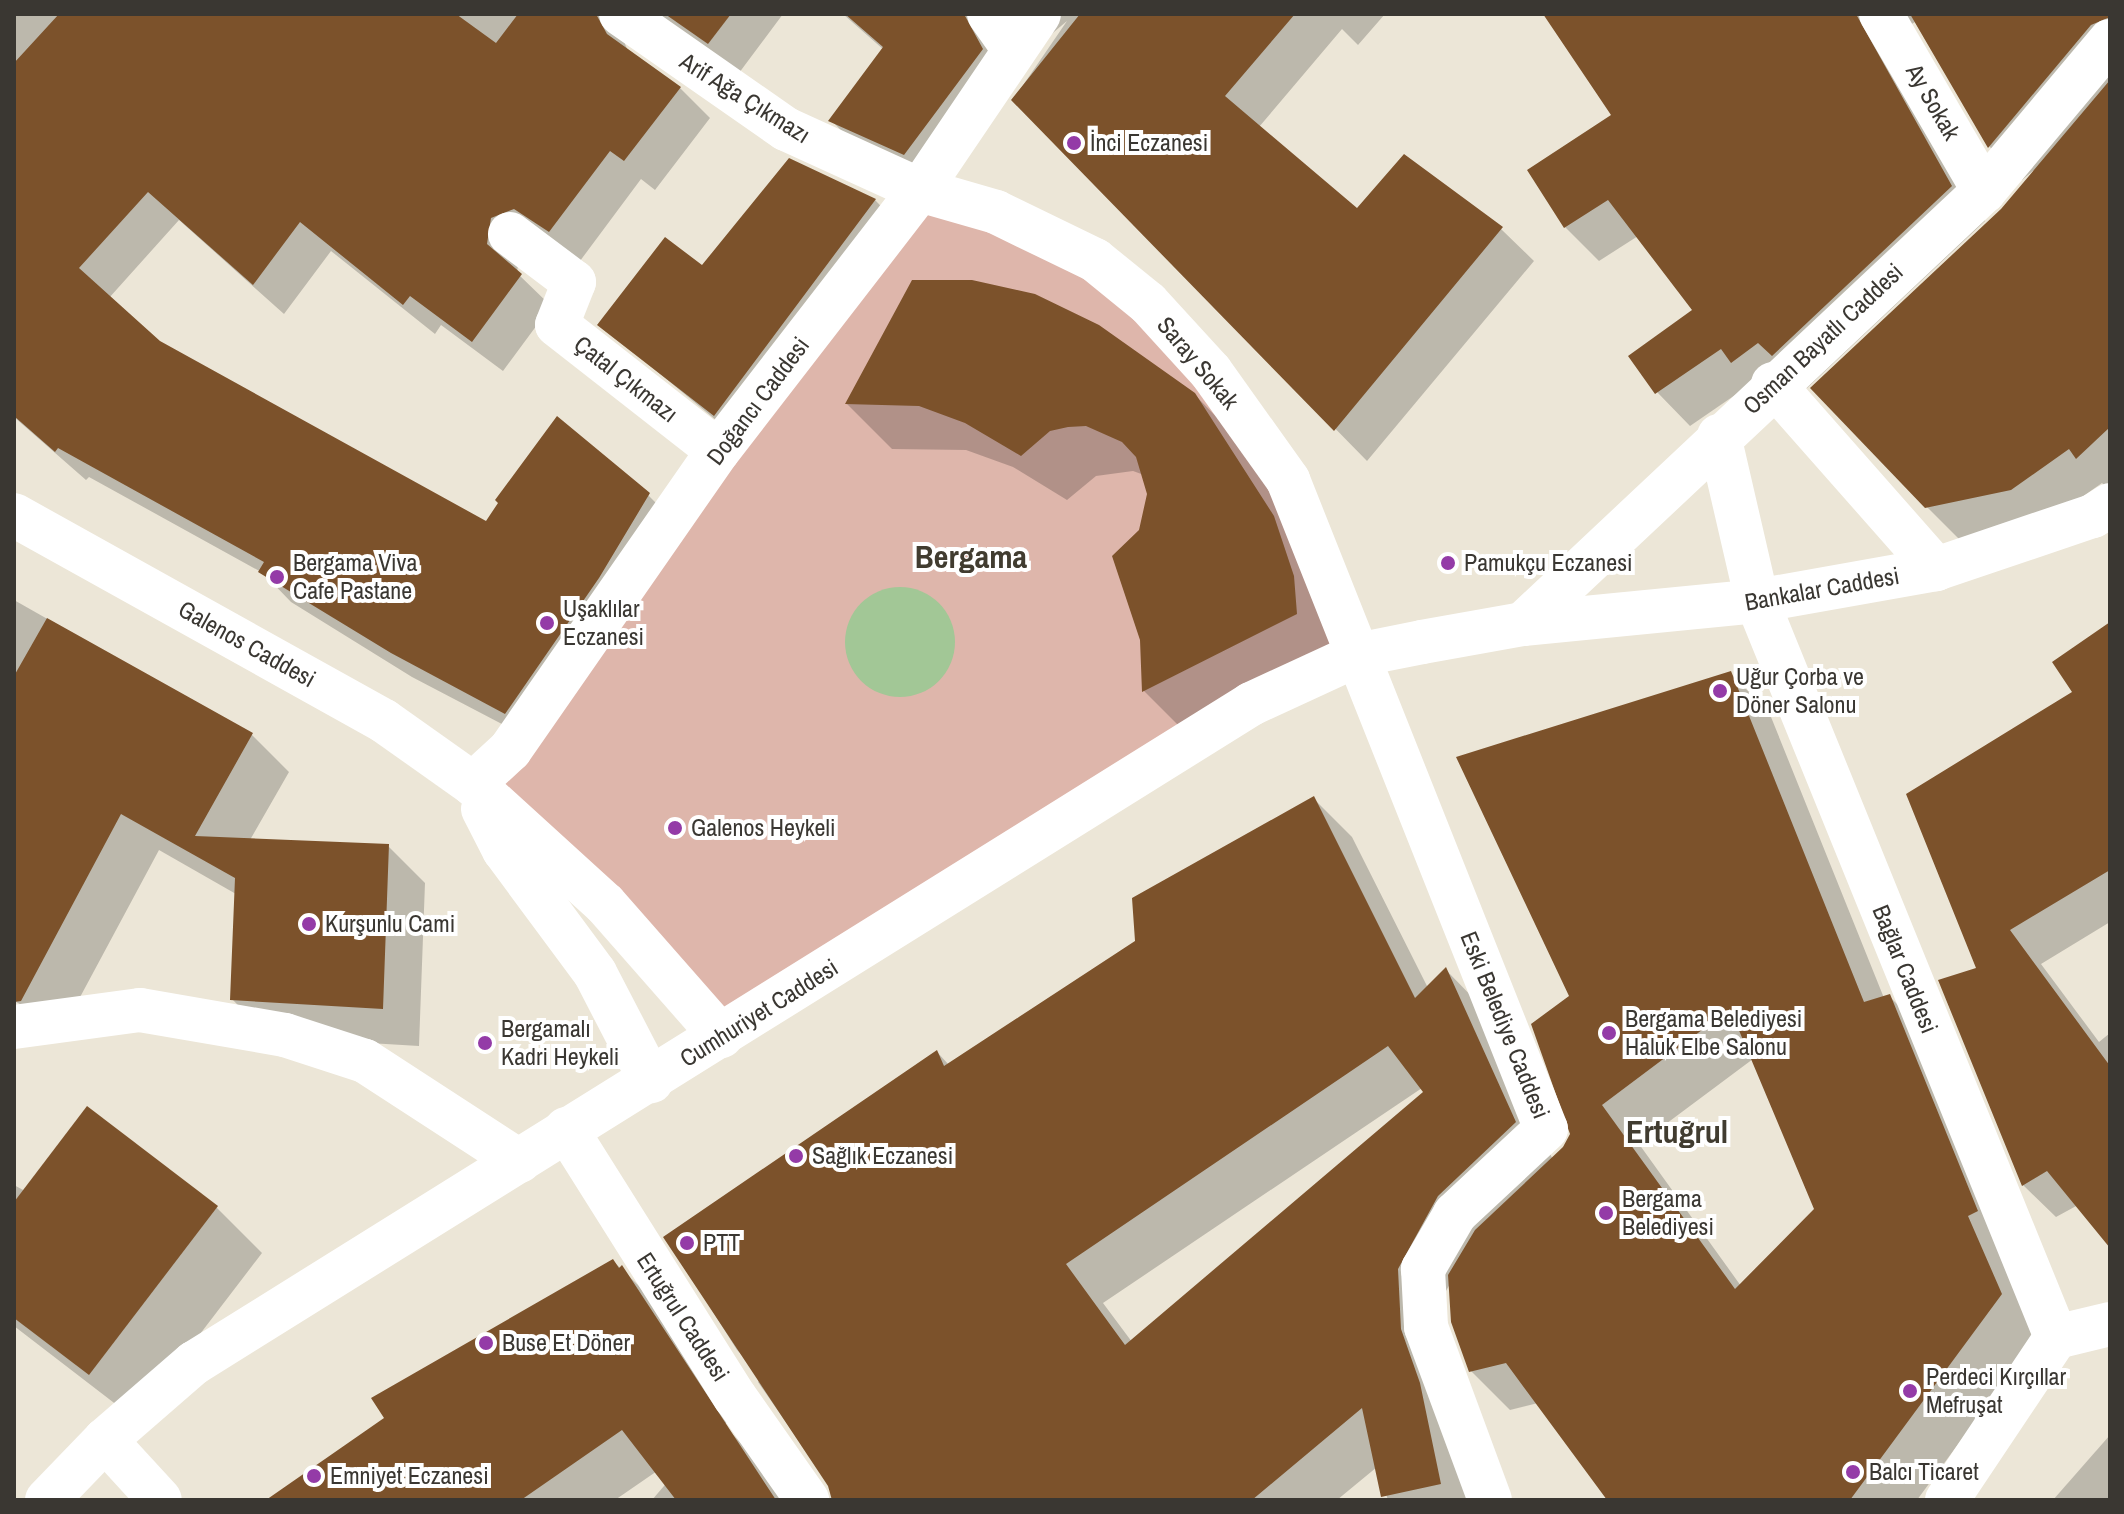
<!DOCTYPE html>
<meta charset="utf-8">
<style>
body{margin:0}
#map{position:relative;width:2124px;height:1514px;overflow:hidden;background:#ece6d7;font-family:"Archivo Narrow",sans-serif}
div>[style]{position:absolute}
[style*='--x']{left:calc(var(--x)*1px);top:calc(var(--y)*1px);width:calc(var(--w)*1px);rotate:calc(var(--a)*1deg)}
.green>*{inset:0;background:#deb6ab}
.water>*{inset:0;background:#a2c796}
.round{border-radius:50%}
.shadow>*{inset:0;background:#0003}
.building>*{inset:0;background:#7c522b}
.minor>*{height:44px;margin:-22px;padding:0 22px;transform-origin:22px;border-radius:22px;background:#fff}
.major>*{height:44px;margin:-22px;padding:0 22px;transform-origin:22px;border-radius:22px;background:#fff}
.dots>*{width:22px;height:22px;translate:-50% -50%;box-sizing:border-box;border:4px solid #fff;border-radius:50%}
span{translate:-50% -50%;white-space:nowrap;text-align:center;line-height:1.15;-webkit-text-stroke:8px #fff;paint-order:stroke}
.street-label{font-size:24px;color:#3a3732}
.poi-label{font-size:24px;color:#3a3732}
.left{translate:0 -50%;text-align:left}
.district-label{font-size:32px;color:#413c30;font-weight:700}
.frame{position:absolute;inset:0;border:16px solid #3a3732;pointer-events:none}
</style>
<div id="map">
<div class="green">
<div style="clip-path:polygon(920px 190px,996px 212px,1211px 372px,1357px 655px,721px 1036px,473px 784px)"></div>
</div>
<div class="water">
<div class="round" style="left:845px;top:587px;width:110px;height:110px"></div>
</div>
<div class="shadow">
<div style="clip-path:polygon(14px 14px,783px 14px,739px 73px,631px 29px,625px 44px,629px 53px,680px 88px,710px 118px,655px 190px,641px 179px,580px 261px,520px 249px,517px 273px,551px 306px,503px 371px,441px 325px,435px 334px,331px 251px,284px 314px,179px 220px,109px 298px,159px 342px,486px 524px,648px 495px,678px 525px,536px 742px,412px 677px,291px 602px,263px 573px,89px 477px,86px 480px,14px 417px)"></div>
<div style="clip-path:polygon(843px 14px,1385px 14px,1358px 45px,1342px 29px,1259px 127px,1357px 210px,1501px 229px,1534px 261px,1367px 461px,1013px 100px,1067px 21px,1048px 37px,937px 186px,863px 153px,831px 120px,884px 50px)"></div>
<div style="clip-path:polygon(1563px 14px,2110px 14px,2110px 491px,2102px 483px,2045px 523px,1961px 541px,1927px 507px,2004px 209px,2039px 166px,2022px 180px,1989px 146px,1915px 22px,1892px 36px,1892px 61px,1985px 221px,1807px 388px,1793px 375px,1754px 382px,1690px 426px,1657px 392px,1695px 311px,1638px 236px,1599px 261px,1565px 227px,1614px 116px)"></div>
<div style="clip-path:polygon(875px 200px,900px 226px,740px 440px,600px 324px)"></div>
<div style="clip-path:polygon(1194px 394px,1240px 441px,1318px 563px,1342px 660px,1189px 736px,1144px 691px,1140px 531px,1149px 494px,1144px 475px,1133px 471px,1096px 476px,1067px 500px,1013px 467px,966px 450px,892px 449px,847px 404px)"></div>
<div style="clip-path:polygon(14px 600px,252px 735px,289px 772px,250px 840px,388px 846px,425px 883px,419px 1046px,269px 1037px,232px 999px,236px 894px,159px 850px,64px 1027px,14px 1001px)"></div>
<div style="clip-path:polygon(2110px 624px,2110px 922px,2041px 964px,2099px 1042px,2110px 1033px,2110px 1244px,2078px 1205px,2056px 1217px,2023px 1185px,1978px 970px,2075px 693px)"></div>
<div style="clip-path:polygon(evenodd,1730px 673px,1769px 712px,1884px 998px,1889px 996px,1928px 1035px,2040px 1333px,1917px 1500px,1610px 1500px,1538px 1403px,1510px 1410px,1471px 1371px,1451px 1282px,1436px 1309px,1474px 1500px,1388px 1500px,1377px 1467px,1337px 1500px,831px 1500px,830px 1486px,758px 1382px,763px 1376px,737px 1350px,666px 1237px,937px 1052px,949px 1065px,1137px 942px,1314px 799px,1352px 837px,1428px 988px,1446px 970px,1484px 1009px,1553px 1160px,1573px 1134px,1571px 997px,1730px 673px,1753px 1059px,1816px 1210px,1741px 1286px,1639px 1144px,1753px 1059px,1730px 673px,1422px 1088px,1425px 1093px,1132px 1342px,1103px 1303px,1422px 1088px)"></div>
<div style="clip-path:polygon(14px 1185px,25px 1191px,217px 1208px,262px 1253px,135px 1419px,14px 1326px)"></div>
<div style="clip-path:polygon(613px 1261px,661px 1307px,732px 1419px,723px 1425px,759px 1461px,786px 1500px,652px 1500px,705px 1438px,615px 1500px,270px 1500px)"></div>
<div style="clip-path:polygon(2110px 1435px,2110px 1500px,2053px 1500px)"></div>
</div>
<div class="building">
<div style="clip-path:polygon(59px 14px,456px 14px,496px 43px,518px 14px,596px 14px,607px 34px,681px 87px,624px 161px,610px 151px,549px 232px,514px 209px,491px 218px,487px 244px,522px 274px,472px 342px,410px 296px,403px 305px,300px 222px,253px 285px,148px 192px,79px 268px,160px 341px,486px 521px,498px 503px,495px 500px,557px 416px,650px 493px,599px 578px,505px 714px,391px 653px,258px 572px,264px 562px,58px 448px,55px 452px,14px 416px,14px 63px)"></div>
<div style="clip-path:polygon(665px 14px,731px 14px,708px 44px)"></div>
<div style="clip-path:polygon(845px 14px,964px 14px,983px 49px,904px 155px,828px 121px,883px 47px)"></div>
<div style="clip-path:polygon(1080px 14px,1295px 14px,1225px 96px,1357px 208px,1404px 154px,1503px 227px,1334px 431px,1011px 100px)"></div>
<div style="clip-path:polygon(1543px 14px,1856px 14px,1952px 186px,1772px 356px,1758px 343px,1731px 363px,1721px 349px,1655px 394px,1628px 356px,1692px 310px,1608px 200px,1564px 228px,1527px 170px,1611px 115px)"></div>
<div style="clip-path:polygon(1910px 14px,2110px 14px,2110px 17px,2091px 25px,1988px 148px)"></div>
<div style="clip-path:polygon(2110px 80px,2110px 427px,2076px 459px,2069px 449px,2011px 490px,1925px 508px,1810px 388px,2001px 209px)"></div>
<div style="clip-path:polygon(789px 158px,876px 199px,714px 416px,597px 325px,665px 237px,702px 265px)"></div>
<div style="clip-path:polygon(912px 280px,972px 280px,1035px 294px,1099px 325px,1195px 393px,1274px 516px,1294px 576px,1297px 614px,1142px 692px,1140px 640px,1112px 556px,1139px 530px,1147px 494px,1136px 457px,1122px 442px,1086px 426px,1068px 427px,1050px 431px,1021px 456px,965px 423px,919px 406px,845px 404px)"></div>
<div style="clip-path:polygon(47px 618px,253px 733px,195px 836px,389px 844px,383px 1009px,230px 1000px,235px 878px,121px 814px,21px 1001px,14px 1002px,14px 676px)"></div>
<div style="clip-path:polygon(2110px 622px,2110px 870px,2010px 930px,2110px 1066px,2110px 1248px,2047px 1171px,2022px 1186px,1938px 980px,1976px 968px,1906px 794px,2072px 692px,2052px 662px)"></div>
<div style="clip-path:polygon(evenodd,1731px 671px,1864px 1002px,1890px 994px,1978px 1211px,1968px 1216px,2002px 1294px,1850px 1500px,1607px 1500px,1506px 1363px,1469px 1372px,1451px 1322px,1448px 1275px,1475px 1230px,1563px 1147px,1570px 1134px,1531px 1024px,1569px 996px,1456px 757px,1731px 671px,1730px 1009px,1814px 1209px,1735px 1289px,1602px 1105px,1730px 1009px)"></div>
<div style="clip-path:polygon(evenodd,1314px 796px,1415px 998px,1446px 967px,1516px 1122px,1438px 1196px,1398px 1269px,1401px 1329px,1420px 1383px,1441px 1484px,1381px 1497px,1362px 1408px,1252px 1500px,832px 1500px,828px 1486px,663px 1237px,937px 1050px,944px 1066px,1135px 941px,1132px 898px,1314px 796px,1388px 1046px,1423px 1092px,1125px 1345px,1066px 1264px,1388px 1046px)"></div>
<div style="clip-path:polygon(87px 1106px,218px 1206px,89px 1375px,14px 1318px,14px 1202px)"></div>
<div style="clip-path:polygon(613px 1259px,619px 1268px,622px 1265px,776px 1500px,676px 1500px,622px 1430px,521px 1500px,266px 1500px,384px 1418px,371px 1398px)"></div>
</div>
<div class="minor">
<div style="--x:621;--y:14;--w:201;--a:34.9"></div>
<div style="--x:786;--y:129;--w:147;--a:24.5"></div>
<div style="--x:920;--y:190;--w:212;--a:-55.9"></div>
<div style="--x:989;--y:14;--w:42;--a:54.8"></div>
<div style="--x:1881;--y:14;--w:205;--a:59.8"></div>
<div style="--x:510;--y:234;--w:80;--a:36.9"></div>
<div style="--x:574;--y:282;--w:46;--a:111.6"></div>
<div style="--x:557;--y:325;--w:204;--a:38"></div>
<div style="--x:1773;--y:384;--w:247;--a:48.6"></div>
<div style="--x:1719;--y:436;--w:169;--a:77"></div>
<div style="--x:1757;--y:601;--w:794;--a:67.89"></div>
<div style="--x:1523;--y:624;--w:632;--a:-43.21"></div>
<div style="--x:1984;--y:191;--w:196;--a:-50"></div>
<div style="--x:14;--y:1027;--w:127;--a:-7.7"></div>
<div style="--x:140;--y:1010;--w:147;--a:9.8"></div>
<div style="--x:285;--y:1035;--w:84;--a:18"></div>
<div style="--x:365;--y:1061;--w:184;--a:33"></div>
<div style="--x:566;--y:1129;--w:317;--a:57.8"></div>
<div style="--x:735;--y:1397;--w:126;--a:55"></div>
<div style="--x:105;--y:1440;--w:81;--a:47.5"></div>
</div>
<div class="major">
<div style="--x:14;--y:515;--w:423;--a:29.1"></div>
<div style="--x:384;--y:721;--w:109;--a:35.3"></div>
<div style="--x:473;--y:784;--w:178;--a:42.3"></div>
<div style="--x:605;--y:904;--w:176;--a:48.7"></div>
<div style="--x:473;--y:784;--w:50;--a:-42.6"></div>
<div style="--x:510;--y:750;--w:364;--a:-55.2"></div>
<div style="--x:718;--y:451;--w:330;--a:-52.3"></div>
<div style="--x:920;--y:190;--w:79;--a:16.1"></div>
<div style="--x:996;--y:212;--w:110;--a:25.9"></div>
<div style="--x:1095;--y:260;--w:68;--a:39.1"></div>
<div style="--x:1148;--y:303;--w:93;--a:47.6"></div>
<div style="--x:1211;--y:372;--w:133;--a:54.5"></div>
<div style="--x:1288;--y:480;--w:698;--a:68.32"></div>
<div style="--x:1546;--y:1129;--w:125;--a:137"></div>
<div style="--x:1455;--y:1214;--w:64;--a:120.2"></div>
<div style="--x:1423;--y:1269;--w:58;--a:87"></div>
<div style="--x:1426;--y:1327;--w:184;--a:69.7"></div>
<div style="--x:483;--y:809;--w:46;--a:62.9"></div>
<div style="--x:504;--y:850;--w:153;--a:53.5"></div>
<div style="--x:595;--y:973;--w:122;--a:62.6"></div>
<div style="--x:47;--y:1500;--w:83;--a:-46"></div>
<div style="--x:105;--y:1440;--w:118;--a:-40.9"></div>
<div style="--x:194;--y:1363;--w:1246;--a:-31.94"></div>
<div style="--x:1251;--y:704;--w:117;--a:-24.8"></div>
<div style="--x:1357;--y:655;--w:66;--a:-11.3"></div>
<div style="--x:1422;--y:642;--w:103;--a:-10.1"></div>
<div style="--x:1523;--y:624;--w:235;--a:-5.6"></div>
<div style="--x:1757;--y:601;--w:182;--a:-10.1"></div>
<div style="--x:1936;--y:569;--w:166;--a:-18.7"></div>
<div style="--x:2093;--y:516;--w:20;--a:-33"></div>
<div style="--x:1947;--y:1500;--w:196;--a:-56.2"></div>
<div style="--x:2056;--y:1337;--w:56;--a:-13.5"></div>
</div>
<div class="dots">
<div style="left:1074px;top:143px;background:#943ba7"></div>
<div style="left:1448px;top:563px;background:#943ba7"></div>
<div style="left:277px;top:577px;background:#943ba7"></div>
<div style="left:547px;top:623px;background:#943ba7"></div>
<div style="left:1720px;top:691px;background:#943ba7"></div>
<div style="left:675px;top:828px;background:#943ba7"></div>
<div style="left:309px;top:924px;background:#943ba7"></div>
<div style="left:1609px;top:1033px;background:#943ba7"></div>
<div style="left:485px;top:1043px;background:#943ba7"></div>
<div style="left:796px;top:1156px;background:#943ba7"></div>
<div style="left:1606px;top:1213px;background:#943ba7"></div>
<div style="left:687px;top:1243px;background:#943ba7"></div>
<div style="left:486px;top:1343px;background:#943ba7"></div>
<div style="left:1910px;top:1391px;background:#943ba7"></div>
<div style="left:1853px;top:1472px;background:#943ba7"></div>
<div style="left:314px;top:1476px;background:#943ba7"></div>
</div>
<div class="street-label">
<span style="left:745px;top:98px;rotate:32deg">Arif Ağa Çıkmazı</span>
<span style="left:1933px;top:102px;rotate:60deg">Ay Sokak</span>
<span style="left:1823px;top:339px;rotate:-43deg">Osman Bayatlı Caddesi</span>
<span style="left:1198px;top:363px;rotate:50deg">Saray Sokak</span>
<span style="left:626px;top:379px;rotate:38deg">Çatal Çıkmazı</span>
<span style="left:758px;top:401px;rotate:-53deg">Doğancı Caddesi</span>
<span style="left:1822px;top:589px;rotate:-10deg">Bankalar Caddesi</span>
<span style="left:247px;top:644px;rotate:29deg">Galenos Caddesi</span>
<span style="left:1905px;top:969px;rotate:68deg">Bağlar Caddesi</span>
<span style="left:759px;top:1013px;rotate:-32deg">Cumhuriyet Caddesi</span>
<span style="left:1505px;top:1025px;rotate:68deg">Eski Belediye Caddesi</span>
<span style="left:683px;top:1317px;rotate:57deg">Ertuğrul Caddesi</span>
</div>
<div class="poi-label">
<span class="left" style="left:1090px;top:143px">İnci Eczanesi</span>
<span class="left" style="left:293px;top:577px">Bergama Viva<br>Cafe Pastane</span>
<span class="left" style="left:1464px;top:563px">Pamukçu Eczanesi</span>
<span class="left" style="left:563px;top:623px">Uşaklılar<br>Eczanesi</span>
<span class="left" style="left:1736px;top:691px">Uğur Çorba ve<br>Döner Salonu</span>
<span class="left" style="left:691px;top:828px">Galenos Heykeli</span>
<span class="left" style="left:325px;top:924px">Kurşunlu Cami</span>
<span class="left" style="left:1625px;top:1033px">Bergama Belediyesi<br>Haluk Elbe Salonu</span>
<span class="left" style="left:501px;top:1043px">Bergamalı<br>Kadri Heykeli</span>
<span class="left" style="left:812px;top:1156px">Sağlık Eczanesi</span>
<span class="left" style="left:1622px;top:1213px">Bergama<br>Belediyesi</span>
<span class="left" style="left:703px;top:1243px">PTT</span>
<span class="left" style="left:502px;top:1343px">Buse Et Döner</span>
<span class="left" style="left:1926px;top:1391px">Perdeci Kırçıllar<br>Mefruşat</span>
<span class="left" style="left:1869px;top:1472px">Balcı Ticaret</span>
<span class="left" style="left:330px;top:1476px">Emniyet Eczanesi</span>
</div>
<div class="district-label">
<span style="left:971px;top:557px">Bergama</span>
<span style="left:1677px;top:1132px">Ertuğrul</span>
</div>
<div class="frame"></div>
</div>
